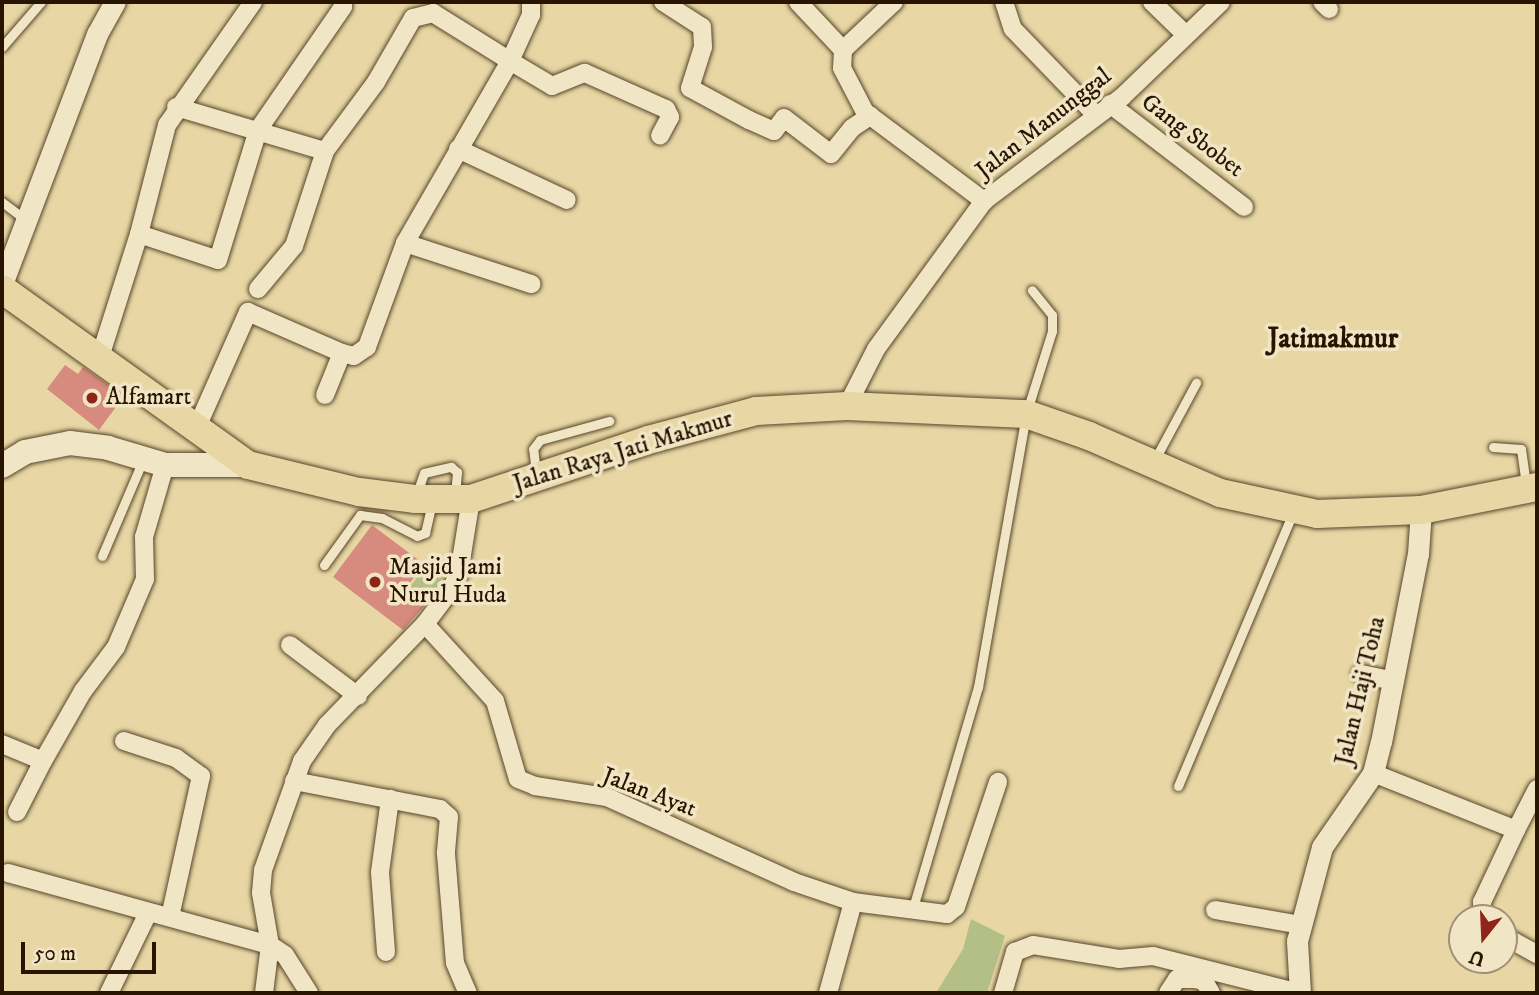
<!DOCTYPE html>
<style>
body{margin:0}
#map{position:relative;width:1539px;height:995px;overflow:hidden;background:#e8d7a5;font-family:"IM FELL DW Pica",serif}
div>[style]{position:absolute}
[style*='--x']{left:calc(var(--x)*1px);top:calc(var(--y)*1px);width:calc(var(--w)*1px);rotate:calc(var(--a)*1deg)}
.green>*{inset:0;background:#b4be87}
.building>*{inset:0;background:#d78a7e}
.roads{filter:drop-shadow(0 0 2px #58452a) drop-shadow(0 0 2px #58452a)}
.service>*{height:9px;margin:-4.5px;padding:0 4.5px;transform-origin:4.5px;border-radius:4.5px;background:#f0e5c4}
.minor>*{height:18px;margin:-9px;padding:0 9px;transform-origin:9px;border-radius:9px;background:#f0e5c4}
.tertiary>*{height:21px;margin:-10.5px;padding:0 10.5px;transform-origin:10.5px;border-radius:10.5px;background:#f0e5c4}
.secondary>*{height:24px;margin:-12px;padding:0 12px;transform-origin:12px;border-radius:12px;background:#f0e5c4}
.primary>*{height:28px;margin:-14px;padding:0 14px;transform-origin:14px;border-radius:14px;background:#e8d7a5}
.dots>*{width:19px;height:19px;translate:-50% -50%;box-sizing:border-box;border:4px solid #f0e5c4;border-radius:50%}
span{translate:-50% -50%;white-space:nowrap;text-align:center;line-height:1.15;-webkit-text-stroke:7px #f0e5c4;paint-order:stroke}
.street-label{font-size:24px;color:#281401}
.poi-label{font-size:24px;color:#281401}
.left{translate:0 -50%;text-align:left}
.quarter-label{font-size:28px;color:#281401;font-weight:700}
.frame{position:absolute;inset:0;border:4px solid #281401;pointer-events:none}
.north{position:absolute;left:1448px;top:904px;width:70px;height:70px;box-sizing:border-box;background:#f0e5c4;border:2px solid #a09176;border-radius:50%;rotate:198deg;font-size:19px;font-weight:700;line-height:28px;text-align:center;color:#281401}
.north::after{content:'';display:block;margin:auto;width:24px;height:32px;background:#8f2418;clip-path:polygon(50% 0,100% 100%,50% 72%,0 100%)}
.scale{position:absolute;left:21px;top:942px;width:135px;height:32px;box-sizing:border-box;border:4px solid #281401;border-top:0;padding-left:9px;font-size:21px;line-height:24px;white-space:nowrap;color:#281401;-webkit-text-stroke:5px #f0e5c4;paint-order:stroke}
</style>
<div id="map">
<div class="green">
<div style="clip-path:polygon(432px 559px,446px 570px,428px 604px,408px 589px)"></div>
<div style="clip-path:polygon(971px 919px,1005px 936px,987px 993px,936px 993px,963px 949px)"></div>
</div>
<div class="building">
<div style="clip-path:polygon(65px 365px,78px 374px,83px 367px,124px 396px,99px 430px,47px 389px)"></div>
<div style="clip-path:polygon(372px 525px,424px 564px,406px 588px,426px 604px,403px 630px,333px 577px)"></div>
</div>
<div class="roads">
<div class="service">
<div style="--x:2;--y:47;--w:60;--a:-49.1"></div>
<div style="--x:2;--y:202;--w:26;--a:37"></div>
<div style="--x:1493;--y:447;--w:28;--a:4"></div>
<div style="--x:1521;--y:449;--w:35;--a:82"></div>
<div style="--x:1154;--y:461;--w:89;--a:-61.7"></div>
<div style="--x:536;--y:472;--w:23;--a:-97"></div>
<div style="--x:533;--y:449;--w:11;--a:-52"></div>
<div style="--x:540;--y:440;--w:72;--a:-15.4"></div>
<div style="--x:416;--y:496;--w:24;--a:-71"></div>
<div style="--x:424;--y:473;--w:28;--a:-13"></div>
<div style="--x:451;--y:467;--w:8;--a:40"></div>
<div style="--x:457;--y:472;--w:22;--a:95"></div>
<div style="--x:102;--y:556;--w:104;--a:-66.9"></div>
<div style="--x:324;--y:565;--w:62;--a:-54.2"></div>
<div style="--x:360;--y:515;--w:22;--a:8"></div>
<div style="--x:382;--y:518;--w:39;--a:27"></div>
<div style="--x:417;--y:536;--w:9;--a:-21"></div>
<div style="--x:425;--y:533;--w:32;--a:-77"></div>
<div style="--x:1178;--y:786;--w:296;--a:-67.2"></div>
<div style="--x:912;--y:911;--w:234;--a:-73.6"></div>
<div style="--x:978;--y:687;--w:277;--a:-80"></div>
<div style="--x:1026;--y:414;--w:87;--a:-72.6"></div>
<div style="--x:1052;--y:331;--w:16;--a:-90"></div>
<div style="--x:1052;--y:315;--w:32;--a:-129"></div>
</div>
<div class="minor">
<div style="--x:663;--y:2;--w:46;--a:32.7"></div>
<div style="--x:702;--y:27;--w:20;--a:87"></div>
<div style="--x:703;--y:47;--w:43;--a:107.6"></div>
<div style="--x:690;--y:88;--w:67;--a:28.5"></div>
<div style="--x:749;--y:120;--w:27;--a:24"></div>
<div style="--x:774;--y:131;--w:16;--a:-52"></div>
<div style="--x:784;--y:118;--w:59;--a:37.5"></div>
<div style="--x:831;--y:154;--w:33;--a:-51"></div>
<div style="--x:852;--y:128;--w:22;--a:-34"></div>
<div style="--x:798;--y:2;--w:66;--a:46.8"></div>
<div style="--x:843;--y:50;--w:18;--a:93"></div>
<div style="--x:842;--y:68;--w:50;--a:62.4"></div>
<div style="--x:865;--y:112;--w:149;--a:36.8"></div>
<div style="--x:1004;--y:2;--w:28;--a:72"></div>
<div style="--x:1013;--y:29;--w:118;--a:46"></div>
<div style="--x:1152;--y:2;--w:47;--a:44.1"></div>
<div style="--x:1322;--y:2;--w:10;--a:45"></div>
<div style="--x:843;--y:50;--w:70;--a:-43.3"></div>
<div style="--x:1110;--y:104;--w:169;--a:37.5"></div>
<div style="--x:176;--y:107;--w:155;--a:16.5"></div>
<div style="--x:458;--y:149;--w:120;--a:25.1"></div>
<div style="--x:139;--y:234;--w:83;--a:18.2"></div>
<div style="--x:218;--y:260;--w:136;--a:-72.9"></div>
<div style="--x:258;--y:130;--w:150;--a:-55.4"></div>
<div style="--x:405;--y:243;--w:133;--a:18"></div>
<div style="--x:258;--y:289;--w:56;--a:-50.1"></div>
<div style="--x:294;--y:246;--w:100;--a:-71.9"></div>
<div style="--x:325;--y:151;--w:86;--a:-53.5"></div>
<div style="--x:376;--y:82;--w:74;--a:-60"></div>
<div style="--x:413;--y:18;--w:21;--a:-14"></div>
<div style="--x:433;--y:13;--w:91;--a:31.9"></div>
<div style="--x:510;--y:61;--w:51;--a:-65.5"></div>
<div style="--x:531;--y:15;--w:13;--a:-90"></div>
<div style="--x:100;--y:357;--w:129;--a:-72.4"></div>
<div style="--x:139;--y:234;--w:113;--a:-75.6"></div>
<div style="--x:167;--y:125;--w:150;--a:-55"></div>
<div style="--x:325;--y:395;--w:45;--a:-68"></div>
<div style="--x:847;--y:406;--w:64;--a:-63"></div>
<div style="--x:876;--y:349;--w:183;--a:-53.9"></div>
<div style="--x:984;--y:201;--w:173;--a:-37"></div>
<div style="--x:1122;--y:97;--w:137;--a:-43.8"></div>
<div style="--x:197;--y:427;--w:126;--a:-66.1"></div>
<div style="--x:248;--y:312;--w:103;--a:23.6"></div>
<div style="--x:342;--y:353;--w:12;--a:14"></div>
<div style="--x:354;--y:356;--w:16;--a:-35"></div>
<div style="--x:367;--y:347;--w:111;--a:-69.9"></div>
<div style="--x:405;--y:243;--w:210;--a:-60"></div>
<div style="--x:510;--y:61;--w:49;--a:30.8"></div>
<div style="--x:552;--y:86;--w:35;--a:-22"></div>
<div style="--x:585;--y:73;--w:89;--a:24"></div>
<div style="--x:666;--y:109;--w:9;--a:63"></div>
<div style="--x:670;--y:117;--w:21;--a:118"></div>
<div style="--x:425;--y:624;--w:104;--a:47.7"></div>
<div style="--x:495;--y:701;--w:81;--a:73.6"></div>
<div style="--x:518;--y:779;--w:18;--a:22"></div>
<div style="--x:535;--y:786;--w:73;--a:8.7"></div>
<div style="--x:607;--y:797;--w:205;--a:24.4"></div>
<div style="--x:794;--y:882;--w:62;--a:18.7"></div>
<div style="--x:853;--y:902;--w:95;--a:7.3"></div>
<div style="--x:947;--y:914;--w:11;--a:-38"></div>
<div style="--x:956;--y:907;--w:132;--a:-71.4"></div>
<div style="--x:290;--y:645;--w:85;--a:36.9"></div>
<div style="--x:1361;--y:674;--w:30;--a:12"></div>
<div style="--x:124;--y:741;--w:55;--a:18.1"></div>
<div style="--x:176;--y:758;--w:31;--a:36"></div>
<div style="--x:201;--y:776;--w:144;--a:102.4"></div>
<div style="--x:2;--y:744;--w:44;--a:22.5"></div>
<div style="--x:43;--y:761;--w:81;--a:-60.3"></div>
<div style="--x:83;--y:691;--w:55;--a:-53.1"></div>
<div style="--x:116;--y:647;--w:74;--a:-66.9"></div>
<div style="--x:145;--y:579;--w:42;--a:-91.4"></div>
<div style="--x:144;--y:537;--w:75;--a:-73.7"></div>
<div style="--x:1373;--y:773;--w:154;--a:21.7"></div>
<div style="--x:1516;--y:830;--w:80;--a:115.3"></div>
<div style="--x:1482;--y:902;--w:16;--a:90"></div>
<div style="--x:294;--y:781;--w:149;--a:10.9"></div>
<div style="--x:440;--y:809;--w:12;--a:42"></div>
<div style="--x:449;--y:817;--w:37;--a:95"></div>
<div style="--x:446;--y:854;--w:109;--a:85.3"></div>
<div style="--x:455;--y:963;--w:33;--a:67"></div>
<div style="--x:17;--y:812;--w:57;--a:-63"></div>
<div style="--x:1516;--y:830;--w:46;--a:-62.9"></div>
<div style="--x:8;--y:873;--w:272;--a:15.4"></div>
<div style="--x:270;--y:945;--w:18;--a:34"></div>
<div style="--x:285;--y:955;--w:45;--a:57.7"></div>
<div style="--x:1215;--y:910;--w:87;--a:9.9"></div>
<div style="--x:1504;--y:936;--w:38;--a:29"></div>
<div style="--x:386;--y:952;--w:80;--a:-94.3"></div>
<div style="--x:380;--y:872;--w:74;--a:-82.2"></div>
<div style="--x:109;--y:993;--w:89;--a:-64"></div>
<div style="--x:264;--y:993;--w:48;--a:-82.9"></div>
<div style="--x:270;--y:945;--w:53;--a:-99.8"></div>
<div style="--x:261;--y:893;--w:23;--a:-85"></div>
<div style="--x:263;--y:870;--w:116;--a:-70.3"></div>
<div style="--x:302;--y:761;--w:44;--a:-55.2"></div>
<div style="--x:327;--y:725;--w:141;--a:-45.9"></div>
<div style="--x:425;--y:624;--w:41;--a:-52.9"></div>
<div style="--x:450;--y:591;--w:20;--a:-63"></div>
<div style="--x:459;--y:573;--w:75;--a:-80.8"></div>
<div style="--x:828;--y:993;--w:94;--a:-74.6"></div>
<div style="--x:1003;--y:993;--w:43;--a:-73.7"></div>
<div style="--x:1015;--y:952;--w:19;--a:-21"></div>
<div style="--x:1033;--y:945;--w:87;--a:9.2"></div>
<div style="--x:1119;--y:959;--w:34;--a:-5"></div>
<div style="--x:1153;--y:956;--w:151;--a:14.2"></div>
<div style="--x:1168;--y:993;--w:17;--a:-57"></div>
<div style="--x:1177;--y:979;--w:17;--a:0"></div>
<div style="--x:1194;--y:979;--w:10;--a:11"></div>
<div style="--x:1204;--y:981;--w:14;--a:60"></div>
</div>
<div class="tertiary">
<div style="--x:2;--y:284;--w:267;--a:-69.2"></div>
<div style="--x:97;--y:34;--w:37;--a:-61"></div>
<div style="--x:1300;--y:993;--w:52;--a:-93.3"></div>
<div style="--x:1297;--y:941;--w:97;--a:-75.1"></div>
<div style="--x:1322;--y:847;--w:90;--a:-55.4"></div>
<div style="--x:1373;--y:773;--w:32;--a:-76"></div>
<div style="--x:1381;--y:742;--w:192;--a:-78.9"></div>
<div style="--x:1418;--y:554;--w:44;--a:-86.1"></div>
</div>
<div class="secondary">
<div style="--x:2;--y:466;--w:27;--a:-31"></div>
<div style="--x:25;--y:452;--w:46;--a:-11.3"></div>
<div style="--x:70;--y:443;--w:38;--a:7"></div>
<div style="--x:108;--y:448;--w:59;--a:16.6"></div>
<div style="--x:165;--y:465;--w:83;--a:0"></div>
</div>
<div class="primary">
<div style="--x:2;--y:289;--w:302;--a:35.6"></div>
<div style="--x:248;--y:465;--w:114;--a:13.7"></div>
<div style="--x:359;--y:492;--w:56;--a:7.1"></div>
<div style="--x:415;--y:499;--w:56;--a:0"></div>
<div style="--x:471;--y:499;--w:187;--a:-18.4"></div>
<div style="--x:648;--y:440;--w:112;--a:-15"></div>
<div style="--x:756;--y:411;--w:91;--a:-3.1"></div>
<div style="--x:847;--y:406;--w:179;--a:2.6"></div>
<div style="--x:1026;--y:414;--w:67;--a:19.2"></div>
<div style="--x:1089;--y:436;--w:143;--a:23.5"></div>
<div style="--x:1220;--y:493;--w:99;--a:12.2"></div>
<div style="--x:1317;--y:514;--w:104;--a:-2.2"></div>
<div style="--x:1421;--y:510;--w:118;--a:-11.2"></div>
</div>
</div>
<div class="dots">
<div style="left:92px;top:398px;background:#8f2418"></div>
<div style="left:375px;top:582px;background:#8f2418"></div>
</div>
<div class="street-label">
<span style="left:1044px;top:124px;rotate:-38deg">Jalan Manunggal</span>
<span style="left:1192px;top:136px;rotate:37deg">Gang Sbobet</span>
<span style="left:623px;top:452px;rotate:-17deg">Jalan Raya Jati Makmur</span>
<span style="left:1361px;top:691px;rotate:-77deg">Jalan Haji Toha</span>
<span style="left:649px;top:793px;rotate:21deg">Jalan Ayat</span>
</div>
<div class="poi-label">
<span class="left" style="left:106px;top:398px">Alfamart</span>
<span class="left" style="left:389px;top:582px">Masjid Jami<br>Nurul Huda</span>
</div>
<div class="quarter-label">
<span style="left:1333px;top:339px">Jatimakmur</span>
</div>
<div class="frame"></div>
<div class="north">U</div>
<div class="scale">50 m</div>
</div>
